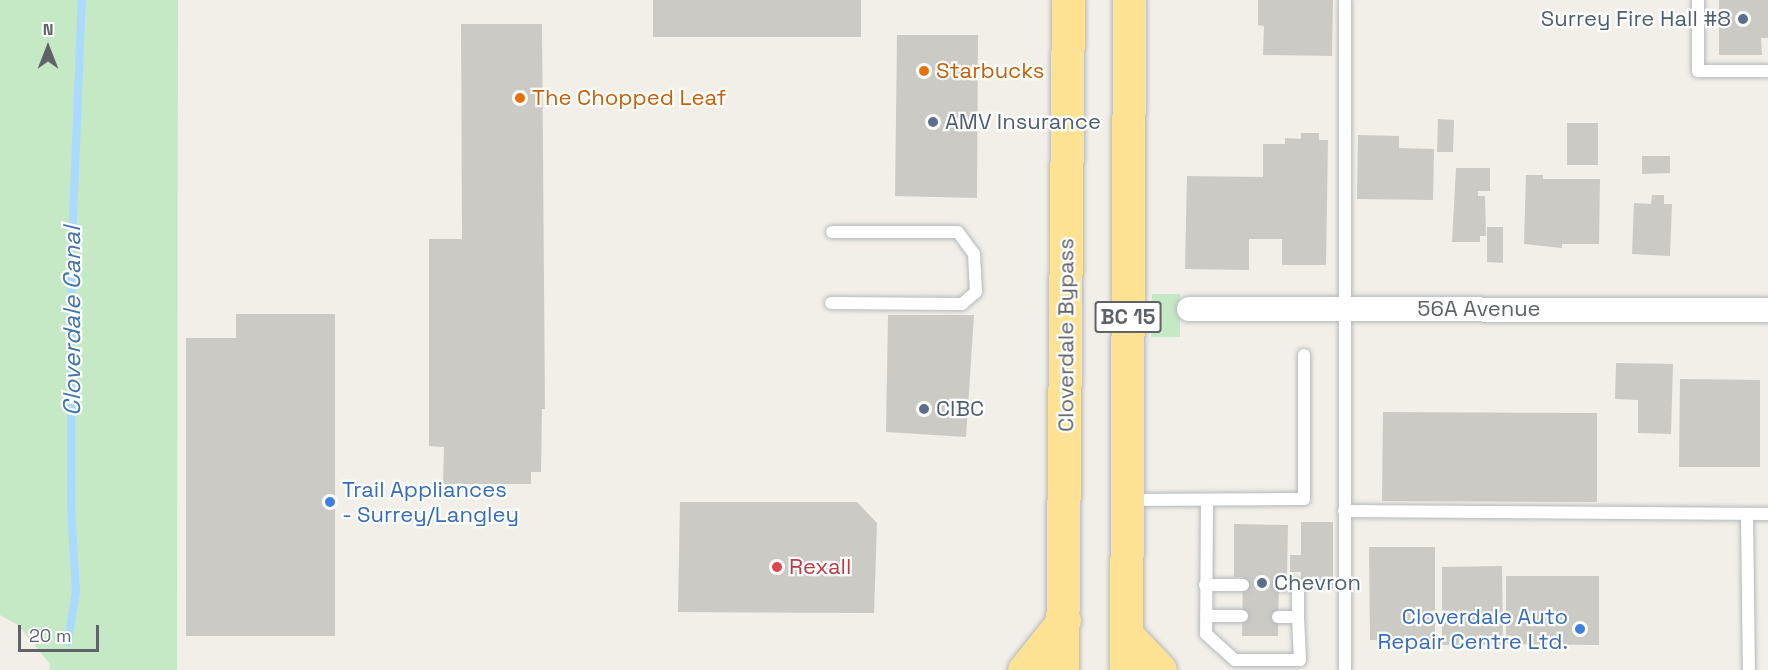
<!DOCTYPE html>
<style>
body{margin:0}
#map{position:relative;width:1768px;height:670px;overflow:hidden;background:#f1efe8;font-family:"Space Grotesk",sans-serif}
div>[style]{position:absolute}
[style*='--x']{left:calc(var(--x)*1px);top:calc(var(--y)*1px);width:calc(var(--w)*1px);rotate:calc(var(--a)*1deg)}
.green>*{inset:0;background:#c5e8c5}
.stream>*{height:8px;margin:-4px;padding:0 4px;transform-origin:4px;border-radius:4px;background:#aadaff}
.building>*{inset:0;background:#cccac5}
.roads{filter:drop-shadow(0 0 2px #b5b8bc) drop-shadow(0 0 2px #b5b8bc)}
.lane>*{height:12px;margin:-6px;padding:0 6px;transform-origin:6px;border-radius:6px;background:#fff}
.street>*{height:24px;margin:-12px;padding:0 12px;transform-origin:12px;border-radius:12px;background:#fff}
.highway>*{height:33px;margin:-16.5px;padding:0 16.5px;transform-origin:16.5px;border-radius:16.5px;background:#fde293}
.dots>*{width:16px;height:16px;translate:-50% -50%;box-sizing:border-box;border:3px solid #fff;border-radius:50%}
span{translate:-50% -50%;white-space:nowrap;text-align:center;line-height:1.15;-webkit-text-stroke:4.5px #fff;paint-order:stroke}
.shield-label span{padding:2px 4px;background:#fff;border:2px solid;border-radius:4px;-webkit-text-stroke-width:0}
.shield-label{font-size:21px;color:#5f6368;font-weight:700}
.service-label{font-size:22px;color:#4e5e75}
.right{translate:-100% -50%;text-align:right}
.left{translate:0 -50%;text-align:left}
.food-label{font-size:22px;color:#c56008}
.street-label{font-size:22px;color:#5f6368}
.shop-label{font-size:22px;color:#366cbe}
.health-label{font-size:22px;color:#be3a42}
.water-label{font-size:24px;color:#4174aa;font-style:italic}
.north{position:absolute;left:18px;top:18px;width:60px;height:60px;-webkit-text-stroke:4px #fff;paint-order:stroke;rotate:0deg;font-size:16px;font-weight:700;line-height:24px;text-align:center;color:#5f6368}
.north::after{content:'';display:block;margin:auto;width:21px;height:27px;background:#5f6368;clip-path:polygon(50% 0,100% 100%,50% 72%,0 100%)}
.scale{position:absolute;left:18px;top:625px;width:81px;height:27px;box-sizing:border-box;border:3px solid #5f6368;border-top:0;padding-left:8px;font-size:18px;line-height:21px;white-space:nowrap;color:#5f6368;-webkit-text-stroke:4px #fff;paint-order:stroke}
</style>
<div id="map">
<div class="green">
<div style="clip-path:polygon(0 0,178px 0,177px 670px,49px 670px,50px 664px,18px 625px,0 615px)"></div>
<div style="clip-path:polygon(1152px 294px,1180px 294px,1180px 337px,1151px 337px)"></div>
</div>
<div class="stream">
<div style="--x:68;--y:642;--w:52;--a:-81.1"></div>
<div style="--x:76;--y:591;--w:85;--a:-93.4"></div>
<div style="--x:71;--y:506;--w:262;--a:-89.8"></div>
<div style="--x:72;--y:244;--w:244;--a:-87.7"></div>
</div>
<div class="building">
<div style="clip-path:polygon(653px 0,861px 0,861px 37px,653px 37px)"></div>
<div style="clip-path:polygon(1258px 0,1333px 0,1332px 56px,1263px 55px,1264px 26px,1258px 25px)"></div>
<div style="clip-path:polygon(1719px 0,1768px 0,1768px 38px,1761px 38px,1762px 55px,1719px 55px)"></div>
<div style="clip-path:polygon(461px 24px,542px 24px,545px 409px,542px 409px,541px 472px,531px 472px,531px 484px,443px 484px,444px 447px,429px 446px,429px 239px,462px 239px)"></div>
<div style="clip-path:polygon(897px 35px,978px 35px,977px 198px,895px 196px)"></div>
<div style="clip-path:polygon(1438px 119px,1454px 120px,1453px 152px,1437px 152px)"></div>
<div style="clip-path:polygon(1567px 123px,1598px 123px,1598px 165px,1567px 165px)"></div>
<div style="clip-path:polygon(1301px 133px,1319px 133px,1319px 140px,1328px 140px,1326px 265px,1282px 265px,1282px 239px,1249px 239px,1249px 270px,1185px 269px,1187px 176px,1263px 177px,1263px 144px,1285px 144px,1285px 138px,1301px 139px)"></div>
<div style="clip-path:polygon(1358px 135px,1399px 136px,1399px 148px,1434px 149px,1433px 200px,1357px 199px)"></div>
<div style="clip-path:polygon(1642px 156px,1670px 156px,1670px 173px,1642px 174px)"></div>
<div style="clip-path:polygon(1456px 168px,1490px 168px,1490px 191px,1478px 191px,1478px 196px,1485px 196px,1486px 236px,1480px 236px,1480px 242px,1452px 242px)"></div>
<div style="clip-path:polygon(1526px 175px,1543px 175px,1543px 179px,1600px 179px,1599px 244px,1562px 244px,1562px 248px,1524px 244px)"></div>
<div style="clip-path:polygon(1652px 195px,1664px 195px,1664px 204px,1672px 204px,1670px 256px,1632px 254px,1634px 203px,1651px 204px)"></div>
<div style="clip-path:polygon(1487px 227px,1503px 227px,1503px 263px,1487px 262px)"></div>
<div style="clip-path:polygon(236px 314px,335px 314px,335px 636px,186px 636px,186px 338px,236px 338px)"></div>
<div style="clip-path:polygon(888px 315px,974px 315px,966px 437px,886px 432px)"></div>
<div style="clip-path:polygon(1616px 363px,1673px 364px,1671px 434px,1638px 433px,1638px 400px,1615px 399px)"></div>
<div style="clip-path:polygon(1680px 379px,1760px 380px,1760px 467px,1679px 467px)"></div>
<div style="clip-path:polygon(1383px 412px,1597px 413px,1597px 502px,1382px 501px)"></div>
<div style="clip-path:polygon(680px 502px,857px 502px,877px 523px,874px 613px,678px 612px)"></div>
<div style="clip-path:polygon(1301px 522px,1333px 522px,1333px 589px,1301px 589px,1301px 572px,1290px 572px,1290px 555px,1301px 555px)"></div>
<div style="clip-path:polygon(1234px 524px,1288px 525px,1287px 577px,1279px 577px,1278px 636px,1242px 636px,1243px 577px,1234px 577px)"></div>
<div style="clip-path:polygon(1369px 547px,1435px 547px,1435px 639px,1370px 640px)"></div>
<div style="clip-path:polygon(1502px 566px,1503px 645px,1442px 645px,1442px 567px)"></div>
<div style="clip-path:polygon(1506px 576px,1599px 576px,1599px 645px,1506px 644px)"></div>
</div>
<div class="roads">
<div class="lane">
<div style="--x:1345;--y:0;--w:670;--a:90"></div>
<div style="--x:1698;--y:0;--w:71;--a:90"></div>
<div style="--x:1698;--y:71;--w:70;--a:0"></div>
<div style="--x:831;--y:303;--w:131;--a:0.4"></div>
<div style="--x:962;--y:304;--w:18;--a:-41"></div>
<div style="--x:976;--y:292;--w:38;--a:-93"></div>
<div style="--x:974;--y:254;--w:27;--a:-126"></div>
<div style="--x:958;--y:232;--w:126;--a:180"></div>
<div style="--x:1128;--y:500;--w:176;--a:-0.3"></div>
<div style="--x:1304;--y:499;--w:144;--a:-90"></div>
<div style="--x:1207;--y:501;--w:133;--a:90.4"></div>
<div style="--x:1206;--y:634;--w:39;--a:42"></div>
<div style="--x:1235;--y:660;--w:65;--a:0"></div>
<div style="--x:1300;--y:660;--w:43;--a:-92.7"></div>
<div style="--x:1298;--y:617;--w:20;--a:180"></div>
<div style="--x:1344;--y:511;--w:424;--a:0.4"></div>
<div style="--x:1747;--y:514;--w:156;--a:89.3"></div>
<div style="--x:1205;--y:585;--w:38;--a:0"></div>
<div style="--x:1279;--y:585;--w:19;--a:0"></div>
<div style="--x:1298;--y:585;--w:32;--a:90"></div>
<div style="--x:1206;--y:616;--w:36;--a:0"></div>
</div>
<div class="street">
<div style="--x:1189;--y:309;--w:579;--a:0.1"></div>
</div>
<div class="highway">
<div style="--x:1127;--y:635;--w:48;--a:46.7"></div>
<div style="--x:1024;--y:670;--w:64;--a:-51.3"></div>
<div style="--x:1062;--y:670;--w:670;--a:-89.49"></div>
<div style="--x:1126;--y:670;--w:670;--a:-89.74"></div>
</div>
</div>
<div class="dots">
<div style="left:1743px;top:19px;background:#5c6f8a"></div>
<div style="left:924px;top:71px;background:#e8710a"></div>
<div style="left:520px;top:98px;background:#e8710a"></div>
<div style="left:933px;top:122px;background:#5c6f8a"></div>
<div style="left:924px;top:409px;background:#5c6f8a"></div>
<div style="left:330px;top:502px;background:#3f7fe0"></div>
<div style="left:777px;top:567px;background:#e0444e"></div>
<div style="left:1262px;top:583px;background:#5c6f8a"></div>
<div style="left:1580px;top:629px;background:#3f7fe0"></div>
</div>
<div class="shield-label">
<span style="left:1128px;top:317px">BC 15</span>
</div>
<div class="service-label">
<span class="right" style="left:1731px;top:19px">Surrey Fire Hall #8</span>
<span class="left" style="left:945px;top:122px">AMV Insurance</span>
<span class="left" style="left:936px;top:409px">CIBC</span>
<span class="left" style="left:1274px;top:583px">Chevron</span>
</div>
<div class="food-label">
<span class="left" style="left:936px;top:71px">Starbucks</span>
<span class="left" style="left:532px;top:98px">The Chopped Leaf</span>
</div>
<div class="street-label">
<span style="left:1479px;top:309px">56A Avenue</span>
<span style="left:1066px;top:335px;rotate:-90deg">Cloverdale Bypass</span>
</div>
<div class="shop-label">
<span class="left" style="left:342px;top:502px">Trail Appliances<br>- Surrey/Langley</span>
<span class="right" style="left:1568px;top:629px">Cloverdale Auto<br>Repair Centre Ltd.</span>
</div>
<div class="health-label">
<span class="left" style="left:789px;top:567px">Rexall</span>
</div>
<div class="water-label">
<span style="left:72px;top:321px;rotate:-90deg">Cloverdale Canal</span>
</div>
<div class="north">N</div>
<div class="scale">20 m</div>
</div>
